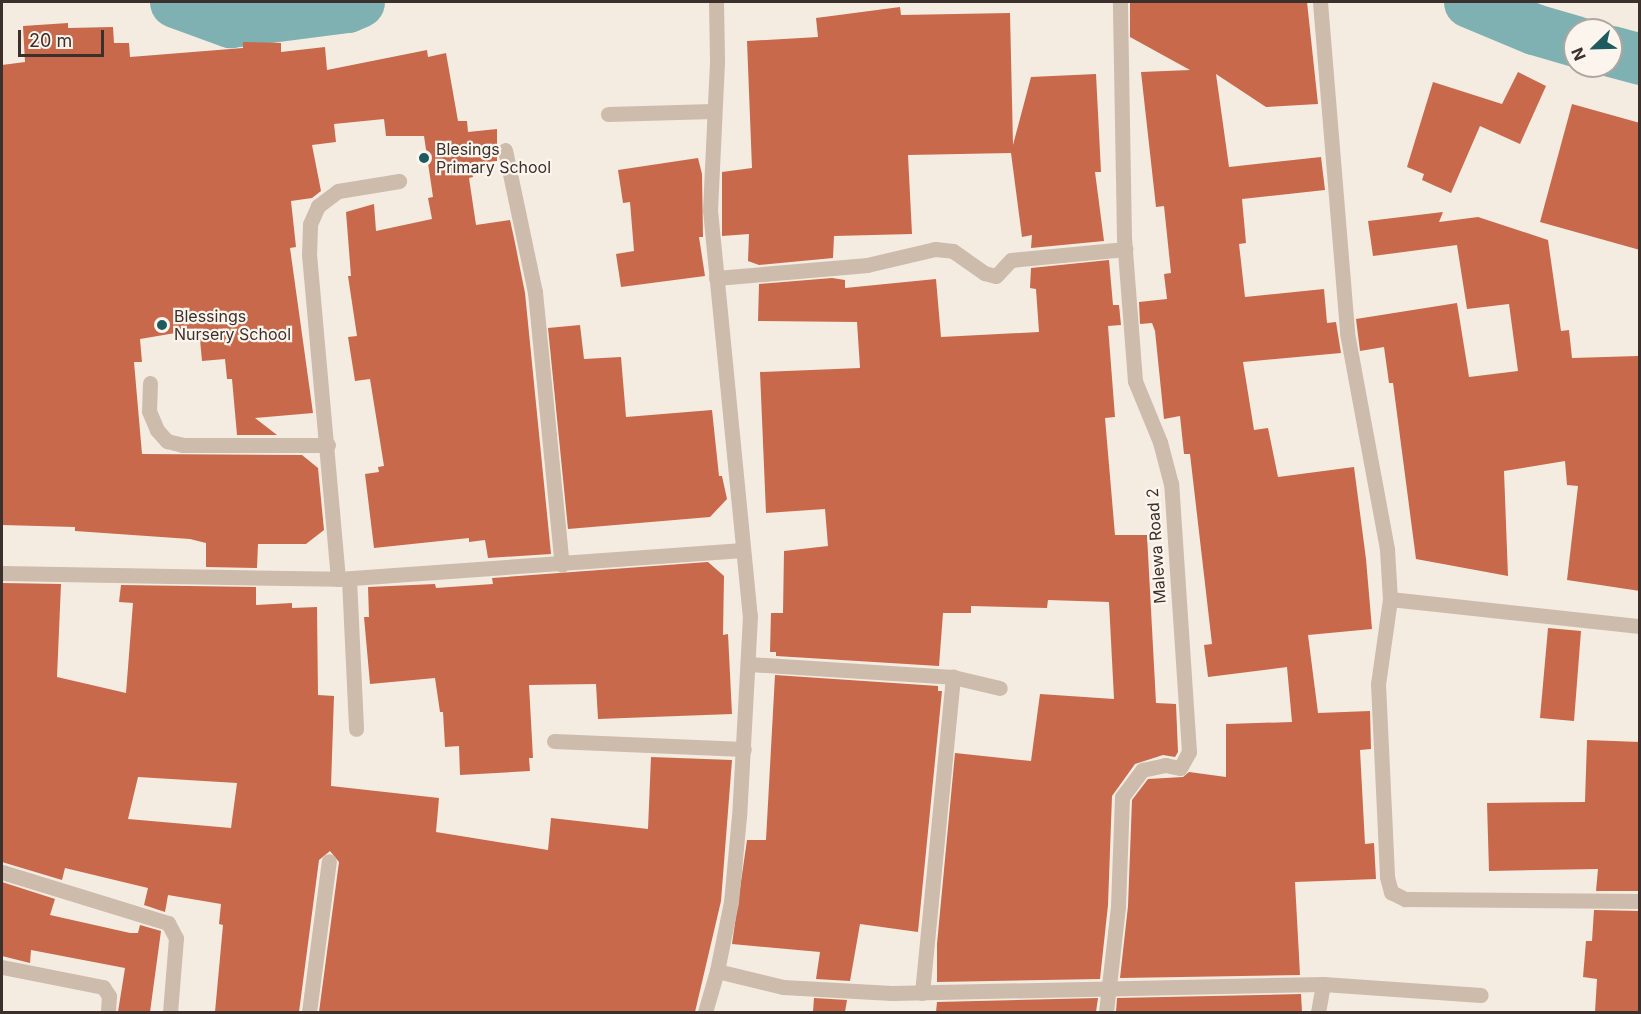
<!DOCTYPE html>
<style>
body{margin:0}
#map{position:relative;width:1641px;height:1014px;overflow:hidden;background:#f4ebe1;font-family:Inter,sans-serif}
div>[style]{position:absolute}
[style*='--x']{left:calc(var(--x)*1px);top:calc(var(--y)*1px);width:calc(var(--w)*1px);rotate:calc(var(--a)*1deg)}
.river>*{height:51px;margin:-25.5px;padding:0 25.5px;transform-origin:25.5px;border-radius:25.5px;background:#7fb0b2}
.building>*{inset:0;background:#c8694b}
.service>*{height:15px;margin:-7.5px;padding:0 7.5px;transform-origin:7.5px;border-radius:7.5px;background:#cdbbac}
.minor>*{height:15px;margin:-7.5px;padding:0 7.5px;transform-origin:7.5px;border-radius:7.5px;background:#cdbbac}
.dots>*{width:16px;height:16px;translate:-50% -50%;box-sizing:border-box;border:3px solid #fbf5ee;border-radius:50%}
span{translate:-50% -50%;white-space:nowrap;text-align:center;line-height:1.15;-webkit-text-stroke:4.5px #fbf5ee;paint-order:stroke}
.poi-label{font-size:16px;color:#3b302b}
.left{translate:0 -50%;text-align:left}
.street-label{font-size:16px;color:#3b302b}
.frame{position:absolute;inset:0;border:3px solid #3b302b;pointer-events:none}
.north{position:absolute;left:1563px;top:18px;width:60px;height:60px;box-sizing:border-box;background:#fbf5ee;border:2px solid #aea6a0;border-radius:50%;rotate:247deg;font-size:16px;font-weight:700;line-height:24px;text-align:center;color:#3b302b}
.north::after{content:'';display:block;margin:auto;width:21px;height:27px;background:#1f5a5e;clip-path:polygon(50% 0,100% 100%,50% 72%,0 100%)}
.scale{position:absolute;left:18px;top:30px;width:86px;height:27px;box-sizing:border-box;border:3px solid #3b302b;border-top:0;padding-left:8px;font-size:18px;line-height:21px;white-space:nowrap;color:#3b302b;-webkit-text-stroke:4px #fbf5ee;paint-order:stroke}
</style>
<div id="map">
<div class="river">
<div style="--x:175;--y:2;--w:59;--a:20"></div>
<div style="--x:230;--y:22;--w:118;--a:-7.3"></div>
<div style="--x:347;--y:7;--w:13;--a:-23"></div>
<div style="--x:1469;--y:2;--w:70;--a:22.6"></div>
<div style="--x:1534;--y:29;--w:43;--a:16.3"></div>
<div style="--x:1611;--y:51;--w:30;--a:15"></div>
</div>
<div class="building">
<div style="clip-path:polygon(1130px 2px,1307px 2px,1318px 104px,1266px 107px,1216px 74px,1229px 167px,1321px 157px,1325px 190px,1242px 199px,1246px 243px,1239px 244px,1245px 297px,1324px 289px,1327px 323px,1336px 322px,1341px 353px,1243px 362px,1254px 430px,1268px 428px,1278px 477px,1354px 467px,1366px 559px,1372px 629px,1308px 635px,1318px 713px,1370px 711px,1371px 749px,1360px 750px,1365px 844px,1374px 843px,1376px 879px,1295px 882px,1300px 975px,1120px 978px,1128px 906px,1132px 800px,1148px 779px,1183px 777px,1189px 772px,1226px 777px,1226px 724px,1292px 722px,1287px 667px,1208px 677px,1204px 645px,1212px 644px,1190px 454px,1184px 454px,1180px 416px,1164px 419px,1155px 331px,1152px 323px,1140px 324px,1139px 302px,1167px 299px,1164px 274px,1171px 273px,1164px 206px,1156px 207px,1141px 72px,1190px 70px,1130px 37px)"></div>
<div style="clip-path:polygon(900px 7px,901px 15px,1010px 13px,1013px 145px,1031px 77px,1096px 74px,1101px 172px,1095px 172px,1104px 241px,1031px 248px,1032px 235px,1022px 237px,1011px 153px,908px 155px,912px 234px,834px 236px,833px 258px,759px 265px,748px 261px,749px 234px,722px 236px,722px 172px,752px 168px,747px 41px,818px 37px,816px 18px)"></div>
<div style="clip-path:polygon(68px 23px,68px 28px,113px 27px,114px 43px,129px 43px,130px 57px,243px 48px,243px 42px,281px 43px,281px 52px,325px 47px,327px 70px,427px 50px,428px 57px,446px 53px,458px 121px,467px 121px,468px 132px,497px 129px,497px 161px,471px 164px,473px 177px,469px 178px,476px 225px,510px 220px,514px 238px,525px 293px,551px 554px,488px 558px,485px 540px,469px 542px,469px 538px,374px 548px,365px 474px,379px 472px,378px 467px,384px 466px,370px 379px,355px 381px,348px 337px,357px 336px,348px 276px,351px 276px,346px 212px,374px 204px,376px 231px,432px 219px,428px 198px,433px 197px,424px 136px,386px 136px,384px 119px,334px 124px,336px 142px,312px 145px,321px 191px,312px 198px,291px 201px,296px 247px,290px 248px,313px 413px,255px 418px,277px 435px,237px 435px,232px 379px,227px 379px,225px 359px,202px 361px,199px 329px,140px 339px,142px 362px,134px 362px,142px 454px,302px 455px,318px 468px,324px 530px,306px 544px,258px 544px,257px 568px,206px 567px,206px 543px,190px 539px,75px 531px,75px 527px,2px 525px,2px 65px,25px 62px,23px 26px)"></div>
<div style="clip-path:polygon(1518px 72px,1546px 86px,1520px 144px,1480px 126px,1451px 193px,1422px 180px,1424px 174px,1407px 167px,1433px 82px,1502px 104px)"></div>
<div style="clip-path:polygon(1572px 104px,1640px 123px,1640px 250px,1540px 222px)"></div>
<div style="clip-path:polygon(698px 158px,702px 174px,703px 237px,699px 237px,705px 276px,621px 287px,616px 254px,634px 251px,630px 202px,623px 203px,618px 170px)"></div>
<div style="clip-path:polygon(1443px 212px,1439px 222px,1478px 217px,1548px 240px,1561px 331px,1569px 330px,1572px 358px,1638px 356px,1640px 591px,1567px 580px,1578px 486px,1567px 485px,1565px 461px,1504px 471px,1508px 576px,1416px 559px,1393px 383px,1389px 383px,1384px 347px,1360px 351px,1356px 319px,1457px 303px,1469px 377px,1518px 371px,1509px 304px,1467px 309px,1457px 245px,1373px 256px,1368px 221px)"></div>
<div style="clip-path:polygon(1109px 260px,1113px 305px,1119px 305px,1121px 325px,1108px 326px,1115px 417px,1105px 418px,1115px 535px,1147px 535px,1156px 703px,1176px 704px,1178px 752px,1175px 757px,1163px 755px,1135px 764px,1112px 796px,1108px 905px,1100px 979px,937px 982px,937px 944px,955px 753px,1031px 761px,1040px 694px,1114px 699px,1109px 602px,1048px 600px,1047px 608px,971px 606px,971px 613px,943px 613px,939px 666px,776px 656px,776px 652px,770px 652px,771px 613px,783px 613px,784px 551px,828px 546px,825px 509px,766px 513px,760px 372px,860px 368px,857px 322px,758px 321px,759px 284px,832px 278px,845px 280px,845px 288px,936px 279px,941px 337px,1039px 332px,1036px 289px,1030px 288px,1031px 268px)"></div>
<div style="clip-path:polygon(580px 325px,584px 359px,621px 357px,626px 417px,712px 410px,719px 476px,722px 476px,727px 499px,710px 517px,568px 529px,548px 328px)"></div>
<div style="clip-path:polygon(708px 562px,724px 576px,723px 635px,728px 634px,732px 714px,598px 719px,596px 684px,529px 685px,533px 758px,529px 758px,530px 771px,460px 775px,459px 746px,445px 747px,443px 712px,440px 712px,435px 678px,370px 684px,364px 617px,369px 617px,368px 587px,435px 584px,436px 588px,493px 584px,492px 578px)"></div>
<div style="clip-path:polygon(evenodd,2px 583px,61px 584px,57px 677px,126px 693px,133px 603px,119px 602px,121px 585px,256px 587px,256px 605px,292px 603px,292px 608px,317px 607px,318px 695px,334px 696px,331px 786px,439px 798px,436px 832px,548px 850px,551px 818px,648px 829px,651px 757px,732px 760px,721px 901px,695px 1012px,319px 1012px,339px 862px,330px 851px,319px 860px,299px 1012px,215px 1012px,223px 925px,219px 924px,221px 904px,168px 895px,165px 912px,144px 905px,148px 888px,65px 868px,62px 880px,2px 862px,2px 583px,138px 777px,237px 783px,231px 828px,128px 819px,138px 777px)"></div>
<div style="clip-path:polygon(1548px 628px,1581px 631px,1574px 721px,1540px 718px)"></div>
<div style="clip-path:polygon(775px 675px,938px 686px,938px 691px,942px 691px,918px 932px,860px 924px,850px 981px,816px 979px,820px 952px,732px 944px,747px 840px,766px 840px)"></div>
<div style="clip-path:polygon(1587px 740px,1640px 742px,1640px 891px,1596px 891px,1598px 869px,1489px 871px,1487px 803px,1585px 802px)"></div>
<div style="clip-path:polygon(2px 882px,55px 899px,50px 915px,130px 933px,138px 933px,140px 925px,161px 931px,150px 1012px,118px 1012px,125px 968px,31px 950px,30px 963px,2px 956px)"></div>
<div style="clip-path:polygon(1594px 910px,1640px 911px,1640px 1012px,1595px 1012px,1597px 979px,1583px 977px,1586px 941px,1592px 941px)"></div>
<div style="clip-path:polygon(1301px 994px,1302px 1012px,1116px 1012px,1117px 998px)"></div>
<div style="clip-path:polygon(814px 998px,847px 1000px,845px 1012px,813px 1012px)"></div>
<div style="clip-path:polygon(1098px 998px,1096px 1012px,936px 1012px,937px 1002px)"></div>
</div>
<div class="service">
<div style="--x:349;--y:579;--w:150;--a:87.3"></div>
<div style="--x:2;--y:967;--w:103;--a:11.2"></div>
<div style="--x:103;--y:987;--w:11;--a:56"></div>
<div style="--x:109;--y:996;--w:16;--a:94"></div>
</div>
<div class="minor">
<div style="--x:716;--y:2;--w:60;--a:89"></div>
<div style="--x:717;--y:62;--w:148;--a:92.7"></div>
<div style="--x:710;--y:210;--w:408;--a:84.4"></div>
<div style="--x:750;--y:616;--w:200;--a:93.1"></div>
<div style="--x:739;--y:816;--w:86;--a:95.3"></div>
<div style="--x:731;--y:902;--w:70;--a:101.5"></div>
<div style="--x:717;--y:971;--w:68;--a:13.6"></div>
<div style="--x:783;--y:987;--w:109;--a:3.2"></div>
<div style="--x:892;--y:993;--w:431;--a:-1.2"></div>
<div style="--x:1323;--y:984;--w:28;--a:100"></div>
<div style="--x:1320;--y:2;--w:332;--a:85.3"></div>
<div style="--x:1347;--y:333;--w:220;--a:79.5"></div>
<div style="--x:1387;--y:549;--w:50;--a:86.6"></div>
<div style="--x:1390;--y:599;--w:251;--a:6.2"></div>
<div style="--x:608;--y:114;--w:105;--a:-1.6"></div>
<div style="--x:505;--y:150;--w:145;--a:78.1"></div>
<div style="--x:535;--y:292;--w:274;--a:84.4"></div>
<div style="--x:716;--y:278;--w:152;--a:-4.9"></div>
<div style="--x:867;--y:265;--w:70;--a:-13.2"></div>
<div style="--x:935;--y:249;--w:18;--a:6"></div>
<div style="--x:953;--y:251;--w:38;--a:35"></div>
<div style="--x:984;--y:273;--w:12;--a:14"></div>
<div style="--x:996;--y:276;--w:22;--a:-47"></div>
<div style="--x:1011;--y:260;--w:115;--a:-5.5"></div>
<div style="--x:150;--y:383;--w:28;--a:92"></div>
<div style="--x:149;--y:411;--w:21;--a:67"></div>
<div style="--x:157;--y:430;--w:15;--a:48"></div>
<div style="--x:167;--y:441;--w:16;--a:14"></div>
<div style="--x:183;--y:445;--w:145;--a:0"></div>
<div style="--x:2;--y:573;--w:336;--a:1"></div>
<div style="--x:338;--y:579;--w:406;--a:-4.1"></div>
<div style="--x:338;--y:579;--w:325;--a:-95.1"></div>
<div style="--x:309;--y:255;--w:31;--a:-88"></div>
<div style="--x:310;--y:224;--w:20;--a:-66"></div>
<div style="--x:318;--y:206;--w:25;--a:-37"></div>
<div style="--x:338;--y:191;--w:62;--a:-9.3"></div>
<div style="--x:1390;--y:599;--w:86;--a:98"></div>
<div style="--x:1378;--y:684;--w:193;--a:87.3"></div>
<div style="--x:1387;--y:877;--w:16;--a:75"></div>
<div style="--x:1391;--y:892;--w:16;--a:27"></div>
<div style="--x:1405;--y:899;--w:235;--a:0.5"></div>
<div style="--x:748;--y:664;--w:205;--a:3.6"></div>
<div style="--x:953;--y:677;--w:48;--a:13.2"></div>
<div style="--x:554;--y:741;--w:190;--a:2.4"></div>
<div style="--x:2;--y:872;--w:174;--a:17.1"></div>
<div style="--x:168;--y:923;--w:17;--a:62"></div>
<div style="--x:176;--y:938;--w:74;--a:94.6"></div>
<div style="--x:1323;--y:984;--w:158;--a:4"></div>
<div style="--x:922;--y:993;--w:318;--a:-84.4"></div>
<div style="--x:309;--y:1012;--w:152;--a:-82.5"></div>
<div style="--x:705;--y:1012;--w:43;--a:-73.7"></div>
<div style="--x:1106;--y:1012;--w:107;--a:-83.5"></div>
<div style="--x:1118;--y:906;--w:109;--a:-87.9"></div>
<div style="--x:1122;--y:797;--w:34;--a:-53"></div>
<div style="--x:1142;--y:770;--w:24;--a:-12"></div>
<div style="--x:1165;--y:765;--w:15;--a:11"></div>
<div style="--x:1180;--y:768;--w:18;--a:-61"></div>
<div style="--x:1189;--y:752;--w:269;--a:-93.8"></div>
<div style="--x:1171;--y:484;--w:43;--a:-104.7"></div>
<div style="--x:1160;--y:442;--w:66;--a:-112.3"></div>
<div style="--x:1135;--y:381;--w:144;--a:-94.4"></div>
<div style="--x:1124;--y:237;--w:235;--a:-91"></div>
</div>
<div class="dots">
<div style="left:424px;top:158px;background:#1f5a5e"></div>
<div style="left:162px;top:325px;background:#1f5a5e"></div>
</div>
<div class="poi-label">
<span class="left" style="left:436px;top:158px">Blesings<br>Primary School</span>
<span class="left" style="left:174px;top:325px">Blessings<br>Nursery School</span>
</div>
<div class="street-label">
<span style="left:1156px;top:546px;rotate:-94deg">Malewa Road 2</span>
</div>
<div class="frame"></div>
<div class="north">N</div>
<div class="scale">20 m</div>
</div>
